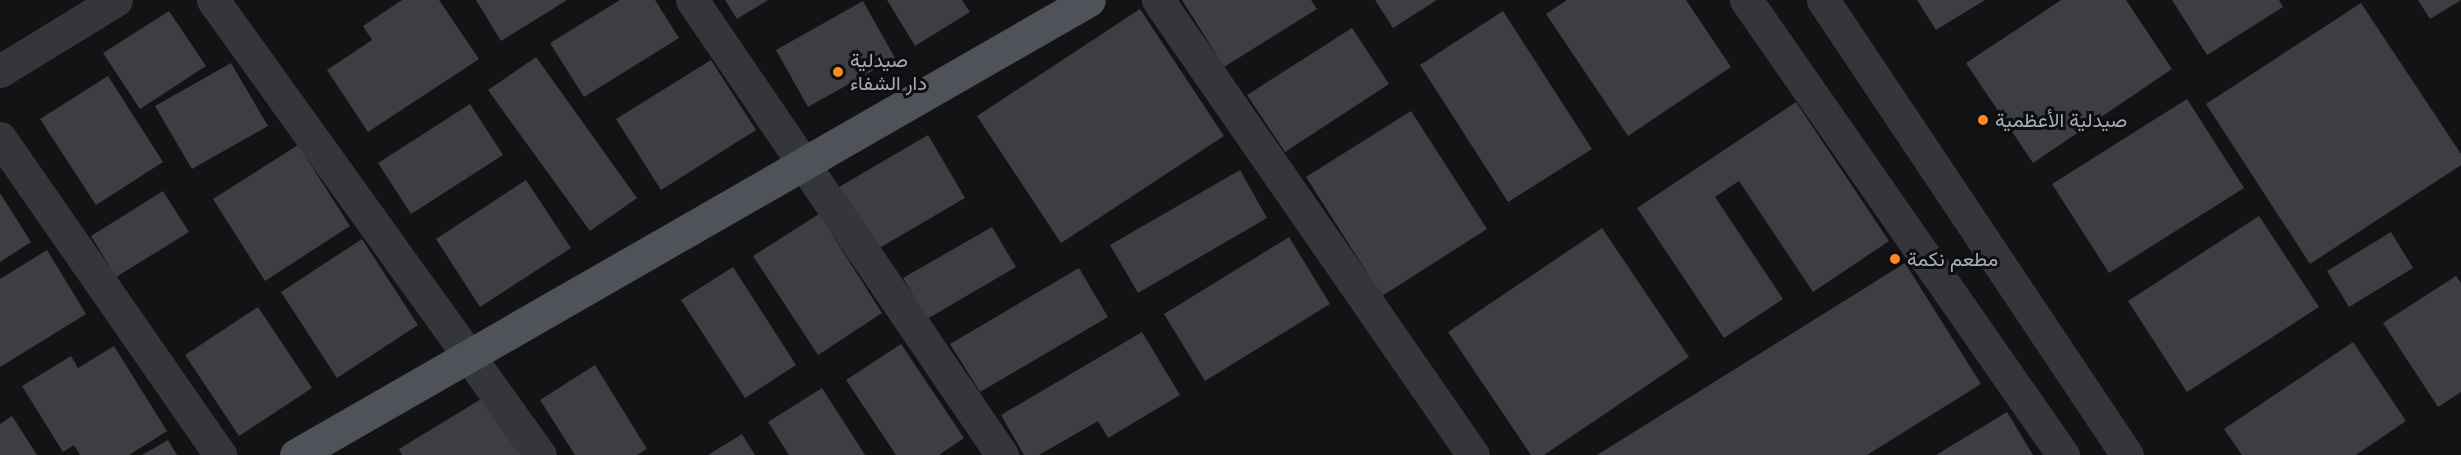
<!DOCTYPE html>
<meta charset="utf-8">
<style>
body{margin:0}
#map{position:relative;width:2461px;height:455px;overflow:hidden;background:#131315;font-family:"Space Grotesk",Vazirmatn,sans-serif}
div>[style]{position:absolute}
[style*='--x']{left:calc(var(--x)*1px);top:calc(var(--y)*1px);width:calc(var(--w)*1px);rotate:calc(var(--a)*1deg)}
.building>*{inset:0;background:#3d3e42}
.minor>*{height:33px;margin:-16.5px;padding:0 16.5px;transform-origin:16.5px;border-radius:16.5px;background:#34363a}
.major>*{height:33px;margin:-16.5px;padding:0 16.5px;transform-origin:16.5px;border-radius:16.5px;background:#4f5359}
.dots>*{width:16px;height:16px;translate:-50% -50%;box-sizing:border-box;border:3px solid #0e0e10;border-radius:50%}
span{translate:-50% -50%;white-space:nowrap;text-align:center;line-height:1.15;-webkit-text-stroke:6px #0e0e10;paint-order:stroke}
.poi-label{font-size:20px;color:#a4adb6}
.left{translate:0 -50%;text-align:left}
</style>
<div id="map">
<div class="building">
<div style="clip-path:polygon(402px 0,439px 0,479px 59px,368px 132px,327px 70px,372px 40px,363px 26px)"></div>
<div style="clip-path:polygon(476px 0,567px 0,501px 41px)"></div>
<div style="clip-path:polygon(620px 0,655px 0,679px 38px,584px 97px,550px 43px)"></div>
<div style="clip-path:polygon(725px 0,768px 0,737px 19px)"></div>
<div style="clip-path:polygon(887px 0,962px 0,970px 12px,915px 46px)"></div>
<div style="clip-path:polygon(1182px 0,1311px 0,1317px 9px,1224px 67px)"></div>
<div style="clip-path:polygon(1375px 0,1437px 0,1393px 28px)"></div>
<div style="clip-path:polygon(1567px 0,1686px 0,1731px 67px,1628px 136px,1546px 14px)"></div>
<div style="clip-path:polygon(1917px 0,1985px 0,1936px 30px)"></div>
<div style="clip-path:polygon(2061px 0,2126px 0,2172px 69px,2033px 163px,1966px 63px)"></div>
<div style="clip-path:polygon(2172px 0,2279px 0,2283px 7px,2207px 55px)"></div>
<div style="clip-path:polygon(2418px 0,2461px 0,2430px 19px)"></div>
<div style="clip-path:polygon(863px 1px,895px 58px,808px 107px,776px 50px)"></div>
<div style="clip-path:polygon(2361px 3px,2461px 154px,2461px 165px,2310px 264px,2206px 104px)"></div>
<div style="clip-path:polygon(1140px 9px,1224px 136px,1061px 243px,977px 116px)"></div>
<div style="clip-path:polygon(169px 11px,206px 66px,140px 109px,103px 53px)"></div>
<div style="clip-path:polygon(1503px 11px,1592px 149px,1508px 202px,1420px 65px)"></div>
<div style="clip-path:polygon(1352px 28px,1389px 84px,1285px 152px,1247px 95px)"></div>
<div style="clip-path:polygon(536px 57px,637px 198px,590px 231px,488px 90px)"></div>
<div style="clip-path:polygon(711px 60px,756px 130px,661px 190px,616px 119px)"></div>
<div style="clip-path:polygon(231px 63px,268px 126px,192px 169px,155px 106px)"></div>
<div style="clip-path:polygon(108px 76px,163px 162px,96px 205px,40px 119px)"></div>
<div style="clip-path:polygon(2187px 99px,2244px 188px,2109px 273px,2052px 184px)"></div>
<div style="clip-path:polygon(1796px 102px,1889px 241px,1813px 292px,1739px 181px,1715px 197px,1783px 299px,1724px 338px,1637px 208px)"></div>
<div style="clip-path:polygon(470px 104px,503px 155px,411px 214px,378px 163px)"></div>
<div style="clip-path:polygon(1411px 111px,1487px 229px,1382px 296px,1306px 177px)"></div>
<div style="clip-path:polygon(928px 135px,965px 198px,876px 250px,839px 187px)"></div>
<div style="clip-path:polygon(298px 145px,350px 226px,265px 281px,213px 199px)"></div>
<div style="clip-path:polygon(1240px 170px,1267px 218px,1138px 293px,1110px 245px)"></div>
<div style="clip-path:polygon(526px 180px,571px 248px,480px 307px,436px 239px)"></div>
<div style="clip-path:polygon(163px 191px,189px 232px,116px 277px,91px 236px)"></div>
<div style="clip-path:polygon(0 193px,31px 242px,0 262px)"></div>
<div style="clip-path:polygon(819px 214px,882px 313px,818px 355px,753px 256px)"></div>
<div style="clip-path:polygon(2259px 216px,2319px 307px,2187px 392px,2128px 301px)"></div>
<div style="clip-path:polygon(992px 227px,1016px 267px,927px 319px,903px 278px)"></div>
<div style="clip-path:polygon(1602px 228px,1689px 357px,1544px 455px,1531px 455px,1448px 332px)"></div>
<div style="clip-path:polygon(2391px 232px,2413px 268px,2349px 307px,2327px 271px)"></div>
<div style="clip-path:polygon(1289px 237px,1330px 304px,1205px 381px,1164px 314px)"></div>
<div style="clip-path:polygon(362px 239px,418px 325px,337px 378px,281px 292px)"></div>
<div style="clip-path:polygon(47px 250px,86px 314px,0 367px,0 279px)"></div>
<div style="clip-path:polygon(1905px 263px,1981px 384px,1867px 455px,1597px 455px)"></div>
<div style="clip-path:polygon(733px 267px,796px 365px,745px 398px,681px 300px)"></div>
<div style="clip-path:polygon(1079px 268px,1108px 317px,980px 392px,950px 344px)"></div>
<div style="clip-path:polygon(2456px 276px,2461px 283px,2461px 392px,2438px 407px,2383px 323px)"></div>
<div style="clip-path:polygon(258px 307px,312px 388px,239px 436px,185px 355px)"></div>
<div style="clip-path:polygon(1142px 332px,1180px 395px,1108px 438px,1098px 421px,1039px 455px,1024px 455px,1001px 415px)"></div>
<div style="clip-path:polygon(2353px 342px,2406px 421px,2356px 455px,2242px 455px,2224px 429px)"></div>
<div style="clip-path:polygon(901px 344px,964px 438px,939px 455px,896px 455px,846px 380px)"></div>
<div style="clip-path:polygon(114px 346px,167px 431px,129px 455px,80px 455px,74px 445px,63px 452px,22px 386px,71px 356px,78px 368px)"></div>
<div style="clip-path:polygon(595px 365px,647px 449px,637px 455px,575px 455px,540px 400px)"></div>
<div style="clip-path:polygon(822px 388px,865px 455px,789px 455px,768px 422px)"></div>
<div style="clip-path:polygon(486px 396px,521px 455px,402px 455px,399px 449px)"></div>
<div style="clip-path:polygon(2007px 412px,2033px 455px,1936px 455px)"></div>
<div style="clip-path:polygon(12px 416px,37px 455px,0 455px,0 424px)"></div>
<div style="clip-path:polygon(742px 434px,755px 455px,708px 455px)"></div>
<div style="clip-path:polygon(168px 440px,177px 455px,142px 455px)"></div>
</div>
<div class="minor">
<div style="--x:213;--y:0;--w:560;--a:54.3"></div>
<div style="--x:692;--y:0;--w:551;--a:55.73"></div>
<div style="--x:1158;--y:0;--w:553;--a:55.3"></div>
<div style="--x:1746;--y:0;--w:555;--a:55.13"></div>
<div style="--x:1823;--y:0;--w:547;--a:56.25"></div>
<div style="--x:0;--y:71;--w:136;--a:-31.5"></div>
<div style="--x:0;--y:138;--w:386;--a:55.2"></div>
</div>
<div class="major">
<div style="--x:296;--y:455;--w:914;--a:-29.85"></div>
</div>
<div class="dots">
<div style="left:838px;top:72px;background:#fc8924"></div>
<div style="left:1983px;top:120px;background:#fc8924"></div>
<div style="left:1895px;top:259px;background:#fc8924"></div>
</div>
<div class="poi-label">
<span class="left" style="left:850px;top:72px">صيدلية<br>دار الشفاء</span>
<span class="left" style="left:1995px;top:120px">صيدلية الأعظمية</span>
<span class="left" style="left:1907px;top:259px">مطعم نكمة</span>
</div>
</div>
